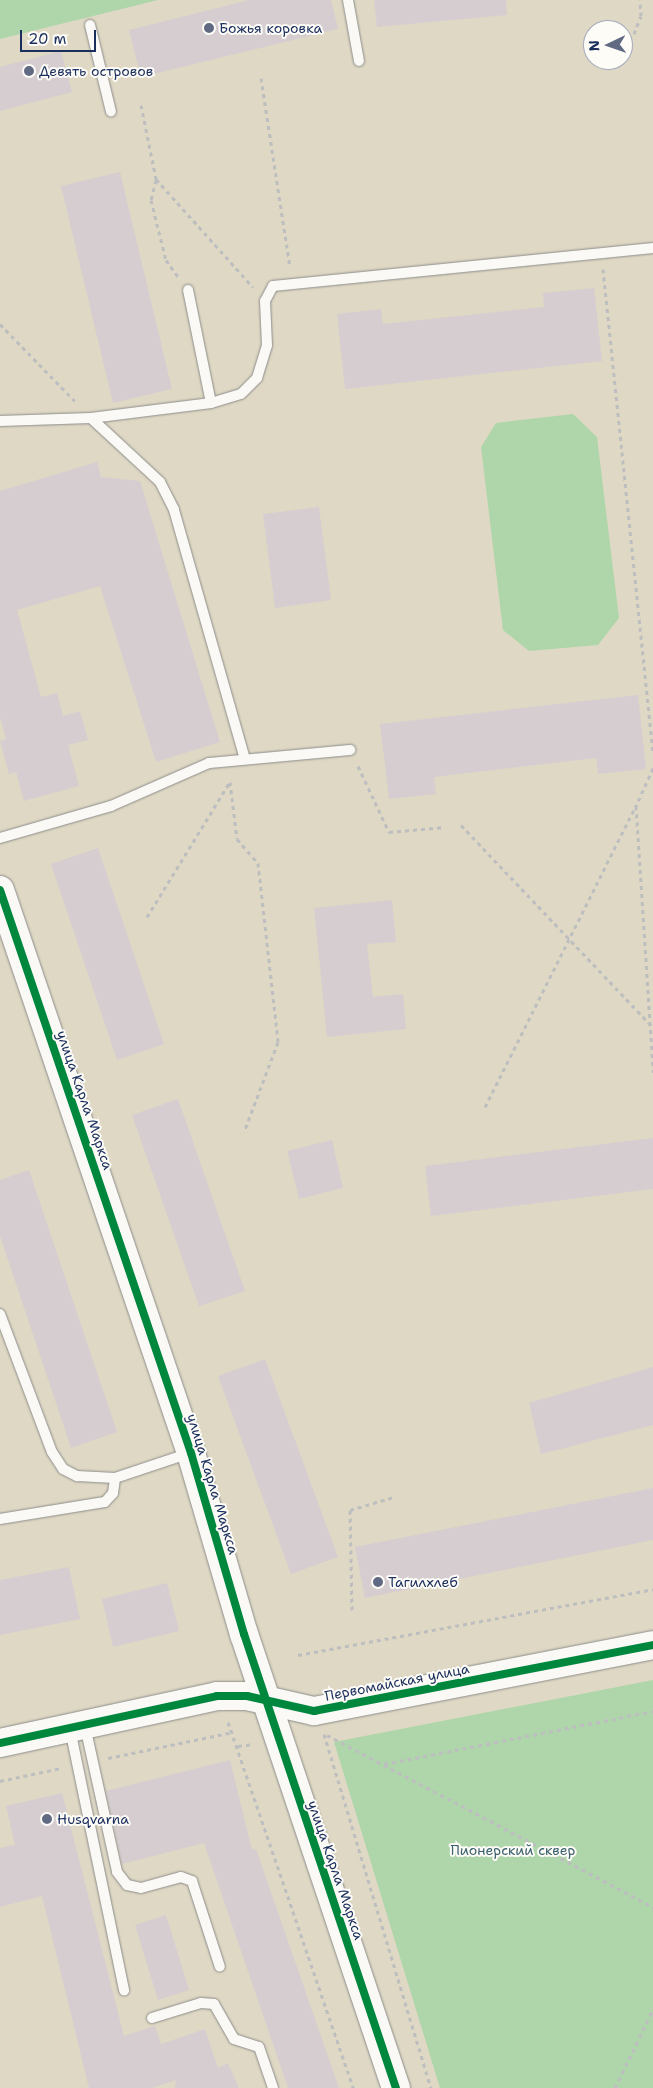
<!DOCTYPE html>
<meta charset="utf-8">
<style>
body{margin:0}
#map{position:relative;width:653px;height:2088px;overflow:hidden;background:#dfd8c4;font-family:"Shantell Sans",sans-serif}
div>[style]{position:absolute}
[style*='--x']{left:calc(var(--x)*1px);top:calc(var(--y)*1px);width:calc(var(--w)*1px);rotate:calc(var(--a)*1deg)}
.green>*{inset:0;background:#afd6aa}
.building>*{inset:0;background:#d6cdd1}
.path>*{height:3px;margin-top:-1.5px;transform-origin:0;background:repeating-linear-gradient(90deg,#bdbebf 0 4px,transparent 0 8px)}
.roads{filter:drop-shadow(0 0 1px #8d8d8b) drop-shadow(0 0 1px #8d8d8b)}
.lane>*{height:10px;margin:-5px;padding:0 5px;transform-origin:5px;border-radius:5px;background:#faf9f6}
.secondary>*{height:28px;margin:-14px;padding:0 14px;transform-origin:14px;border-radius:14px;background:#faf9f6}
.cycleway>*{height:8px;margin:-4px;padding:0 4px;transform-origin:4px;border-radius:4px;background:#00873e}
.dots>*{width:14px;height:14px;translate:-50% -50%;box-sizing:border-box;border:2px solid #fdfcf7;border-radius:50%}
span{translate:-50% -50%;white-space:nowrap;text-align:center;line-height:1.15;-webkit-text-stroke:4px #fdfcf7;paint-order:stroke}
.poi-label{font-size:14px;color:#1b2f5e}
.left{translate:0 -50%;text-align:left}
.street-label{font-size:14px;color:#1b2f5e}
.park-label{font-size:14px;color:#3b616e}
.north{position:absolute;left:583px;top:20px;width:50px;height:50px;box-sizing:border-box;background:#fdfcf7;border:1px solid #a3aaba;border-radius:50%;rotate:267deg;font-size:14px;font-weight:700;line-height:20px;text-align:center;color:#1b2f5e}
.north::after{content:'';display:block;margin:auto;width:18px;height:22px;background:#606a82;clip-path:polygon(50% 0,100% 100%,50% 72%,0 100%)}
.scale{position:absolute;left:20px;top:30px;width:76px;height:22px;box-sizing:border-box;border:2px solid #1b2f5e;border-top:0;padding-left:6px;font-size:15px;line-height:18px;white-space:nowrap;color:#1b2f5e;-webkit-text-stroke:4px #fdfcf7;paint-order:stroke}
</style>
<div id="map">
<div class="green">
<div style="clip-path:polygon(0 0,158px 0,0 39px)"></div>
<div style="clip-path:polygon(573px 414px,597px 437px,619px 618px,598px 645px,529px 651px,503px 630px,481px 447px,496px 423px)"></div>
<div style="clip-path:polygon(653px 1680px,653px 2088px,440px 2088px,334px 1742px)"></div>
</div>
<div class="building">
<div style="clip-path:polygon(249px 0,331px 0,338px 29px,141px 77px,129px 30px)"></div>
<div style="clip-path:polygon(374px 0,506px 0,507px 15px,377px 27px)"></div>
<div style="clip-path:polygon(61px 51px,72px 92px,0 111px,0 67px)"></div>
<div style="clip-path:polygon(120px 172px,172px 389px,113px 403px,61px 186px)"></div>
<div style="clip-path:polygon(594px 288px,602px 361px,345px 389px,337px 314px,381px 309px,383px 324px,544px 307px,543px 293px)"></div>
<div style="clip-path:polygon(97px 462px,101px 477px,140px 481px,220px 742px,156px 762px,100px 586px,17px 610px,41px 697px,57px 693px,63px 716px,80px 711px,88px 740px,68px 745px,79px 786px,24px 801px,16px 772px,9px 774px,0 741px,6px 739px,0 717px,0 491px)"></div>
<div style="clip-path:polygon(319px 507px,331px 600px,275px 608px,263px 514px)"></div>
<div style="clip-path:polygon(638px 695px,646px 769px,598px 774px,596px 758px,434px 777px,436px 794px,389px 799px,380px 724px)"></div>
<div style="clip-path:polygon(98px 848px,164px 1044px,117px 1060px,51px 864px)"></div>
<div style="clip-path:polygon(392px 900px,396px 942px,367px 944px,373px 997px,403px 994px,406px 1029px,327px 1037px,314px 908px)"></div>
<div style="clip-path:polygon(178px 1099px,245px 1291px,199px 1306px,132px 1115px)"></div>
<div style="clip-path:polygon(653px 1138px,653px 1189px,431px 1216px,425px 1166px)"></div>
<div style="clip-path:polygon(332px 1140px,343px 1188px,299px 1199px,287px 1151px)"></div>
<div style="clip-path:polygon(29px 1170px,117px 1432px,71px 1448px,0 1236px,0 1180px)"></div>
<div style="clip-path:polygon(265px 1359px,338px 1557px,291px 1574px,218px 1376px)"></div>
<div style="clip-path:polygon(653px 1367px,653px 1425px,541px 1454px,529px 1403px)"></div>
<div style="clip-path:polygon(653px 1488px,653px 1540px,365px 1598px,355px 1547px)"></div>
<div style="clip-path:polygon(69px 1567px,80px 1619px,0 1635px,0 1580px)"></div>
<div style="clip-path:polygon(167px 1583px,179px 1631px,113px 1647px,102px 1599px)"></div>
<div style="clip-path:polygon(230px 1760px,252px 1850px,256px 1849px,339px 2088px,288px 2088px,204px 1843px,122px 1864px,106px 1791px)"></div>
<div style="clip-path:polygon(62px 1793px,124px 2036px,155px 2026px,161px 2044px,205px 2029px,218px 2068px,228px 2063px,239px 2088px,175px 2088px,176px 2080px,152px 2088px,89px 2088px,42px 1896px,0 1907px,0 1848px,15px 1845px,6px 1806px)"></div>
<div style="clip-path:polygon(166px 1915px,189px 1990px,158px 2000px,135px 1925px)"></div>
</div>
<div class="path">
<div style="--x:634;--y:34;--w:19;--a:-69"></div>
<div style="--x:641;--y:16;--w:16;--a:-94"></div>
<div style="--x:261;--y:78;--w:192;--a:81.3"></div>
<div style="--x:141;--y:105;--w:76;--a:78.5"></div>
<div style="--x:156;--y:179;--w:145;--a:48.1"></div>
<div style="--x:156;--y:180;--w:21;--a:104"></div>
<div style="--x:151;--y:200;--w:62;--a:76"></div>
<div style="--x:166;--y:260;--w:22;--a:54"></div>
<div style="--x:603;--y:269;--w:485;--a:84.1"></div>
<div style="--x:0;--y:324;--w:107;--a:45.8"></div>
<div style="--x:358;--y:766;--w:73;--a:64.8"></div>
<div style="--x:389;--y:832;--w:56;--a:-5.1"></div>
<div style="--x:653;--y:768;--w:42;--a:114.1"></div>
<div style="--x:636;--y:806;--w:267;--a:86.3"></div>
<div style="--x:230;--y:782;--w:57;--a:83"></div>
<div style="--x:237;--y:839;--w:32;--a:49"></div>
<div style="--x:258;--y:863;--w:180;--a:83.6"></div>
<div style="--x:278;--y:1042;--w:96;--a:110.7"></div>
<div style="--x:461;--y:825;--w:279;--a:46.5"></div>
<div style="--x:147;--y:917;--w:157;--a:-58.5"></div>
<div style="--x:485;--y:1107;--w:337;--a:-63.4"></div>
<div style="--x:352;--y:1610;--w:100;--a:-91.1"></div>
<div style="--x:350;--y:1510;--w:46;--a:-16.5"></div>
<div style="--x:298;--y:1655;--w:361;--a:-10.5"></div>
<div style="--x:228;--y:1722;--w:387;--a:71.1"></div>
<div style="--x:324;--y:1734;--w:370;--a:73.2"></div>
<div style="--x:327;--y:1735;--w:369;--a:27.8"></div>
<div style="--x:238;--y:1746;--w:16;--a:-7"></div>
<div style="--x:108;--y:1758;--w:128;--a:-11.7"></div>
<div style="--x:384;--y:1764;--w:274;--a:-11.1"></div>
<div style="--x:0;--y:1781;--w:62;--a:-12"></div>
<div style="--x:615;--y:2088;--w:88;--a:-64.3"></div>
</div>
<div class="roads">
<div class="lane">
<div style="--x:348;--y:0;--w:62;--a:79.8"></div>
<div style="--x:90;--y:25;--w:89;--a:76.4"></div>
<div style="--x:188;--y:290;--w:115;--a:78.5"></div>
<div style="--x:91;--y:418;--w:94;--a:42.8"></div>
<div style="--x:160;--y:482;--w:31;--a:63"></div>
<div style="--x:174;--y:510;--w:259;--a:74.1"></div>
<div style="--x:0;--y:421;--w:91;--a:-1.9"></div>
<div style="--x:91;--y:418;--w:121;--a:-7.1"></div>
<div style="--x:211;--y:403;--w:31;--a:-17"></div>
<div style="--x:241;--y:394;--w:23;--a:-45"></div>
<div style="--x:257;--y:378;--w:34;--a:-73"></div>
<div style="--x:267;--y:345;--w:44;--a:-92.6"></div>
<div style="--x:265;--y:301;--w:17;--a:-62"></div>
<div style="--x:273;--y:286;--w:382;--a:-5.7"></div>
<div style="--x:0;--y:838;--w:116;--a:-16.1"></div>
<div style="--x:111;--y:806;--w:107;--a:-23.7"></div>
<div style="--x:209;--y:763;--w:142;--a:-5.3"></div>
<div style="--x:0;--y:1314;--w:147;--a:69.4"></div>
<div style="--x:52;--y:1452;--w:20;--a:57"></div>
<div style="--x:63;--y:1469;--w:16;--a:27"></div>
<div style="--x:77;--y:1476;--w:38;--a:3"></div>
<div style="--x:0;--y:1519;--w:106;--a:-9.2"></div>
<div style="--x:105;--y:1502;--w:12;--a:-48"></div>
<div style="--x:113;--y:1493;--w:15;--a:-82"></div>
<div style="--x:115;--y:1478;--w:79;--a:-18.4"></div>
<div style="--x:85;--y:1726;--w:149;--a:77.6"></div>
<div style="--x:117;--y:1872;--w:16;--a:52"></div>
<div style="--x:127;--y:1885;--w:14;--a:12"></div>
<div style="--x:141;--y:1888;--w:41;--a:-15.4"></div>
<div style="--x:181;--y:1877;--w:12;--a:20"></div>
<div style="--x:192;--y:1881;--w:90;--a:72"></div>
<div style="--x:70;--y:1729;--w:267;--a:78.3"></div>
<div style="--x:152;--y:2018;--w:51;--a:-17"></div>
<div style="--x:201;--y:2003;--w:13;--a:4"></div>
<div style="--x:214;--y:2004;--w:40;--a:60.3"></div>
<div style="--x:234;--y:2039;--w:26;--a:18"></div>
<div style="--x:259;--y:2047;--w:43;--a:71.1"></div>
</div>
<div class="secondary">
<div style="--x:0;--y:890;--w:595;--a:71.26"></div>
<div style="--x:191;--y:1453;--w:189;--a:73.7"></div>
<div style="--x:244;--y:1634;--w:479;--a:71.5"></div>
<div style="--x:0;--y:1743;--w:222;--a:-12.2"></div>
<div style="--x:217;--y:1696;--w:30;--a:0"></div>
<div style="--x:247;--y:1696;--w:69;--a:12.6"></div>
<div style="--x:314;--y:1711;--w:345;--a:-11"></div>
</div>
</div>
<div class="cycleway">
<div style="--x:0;--y:890;--w:595;--a:71.26"></div>
<div style="--x:191;--y:1453;--w:189;--a:73.7"></div>
<div style="--x:244;--y:1634;--w:479;--a:71.5"></div>
<div style="--x:0;--y:1743;--w:222;--a:-12.2"></div>
<div style="--x:217;--y:1696;--w:30;--a:0"></div>
<div style="--x:247;--y:1696;--w:69;--a:12.6"></div>
<div style="--x:314;--y:1711;--w:345;--a:-11"></div>
</div>
<div class="dots">
<div style="left:209px;top:28px;background:#606a82"></div>
<div style="left:29px;top:71px;background:#606a82"></div>
<div style="left:378px;top:1582px;background:#606a82"></div>
<div style="left:47px;top:1819px;background:#606a82"></div>
</div>
<div class="poi-label">
<span class="left" style="left:219px;top:28px">Божья коровка</span>
<span class="left" style="left:39px;top:71px">Девять островов</span>
<span class="left" style="left:388px;top:1582px">Тагилхлеб</span>
<span class="left" style="left:57px;top:1819px">Husqvarna</span>
</div>
<div class="street-label">
<span style="left:85px;top:1100px;rotate:71deg">улица Карла Маркса</span>
<span style="left:213px;top:1484px;rotate:73deg">улица Карла Маркса</span>
<span style="left:397px;top:1682px;rotate:-11deg">Первомайская улица</span>
<span style="left:336px;top:1870px;rotate:71deg">улица Карла Маркса</span>
</div>
<div class="park-label">
<span style="left:513px;top:1850px">Пионерский сквер</span>
</div>
<div class="north">N</div>
<div class="scale">20 m</div>
</div>
